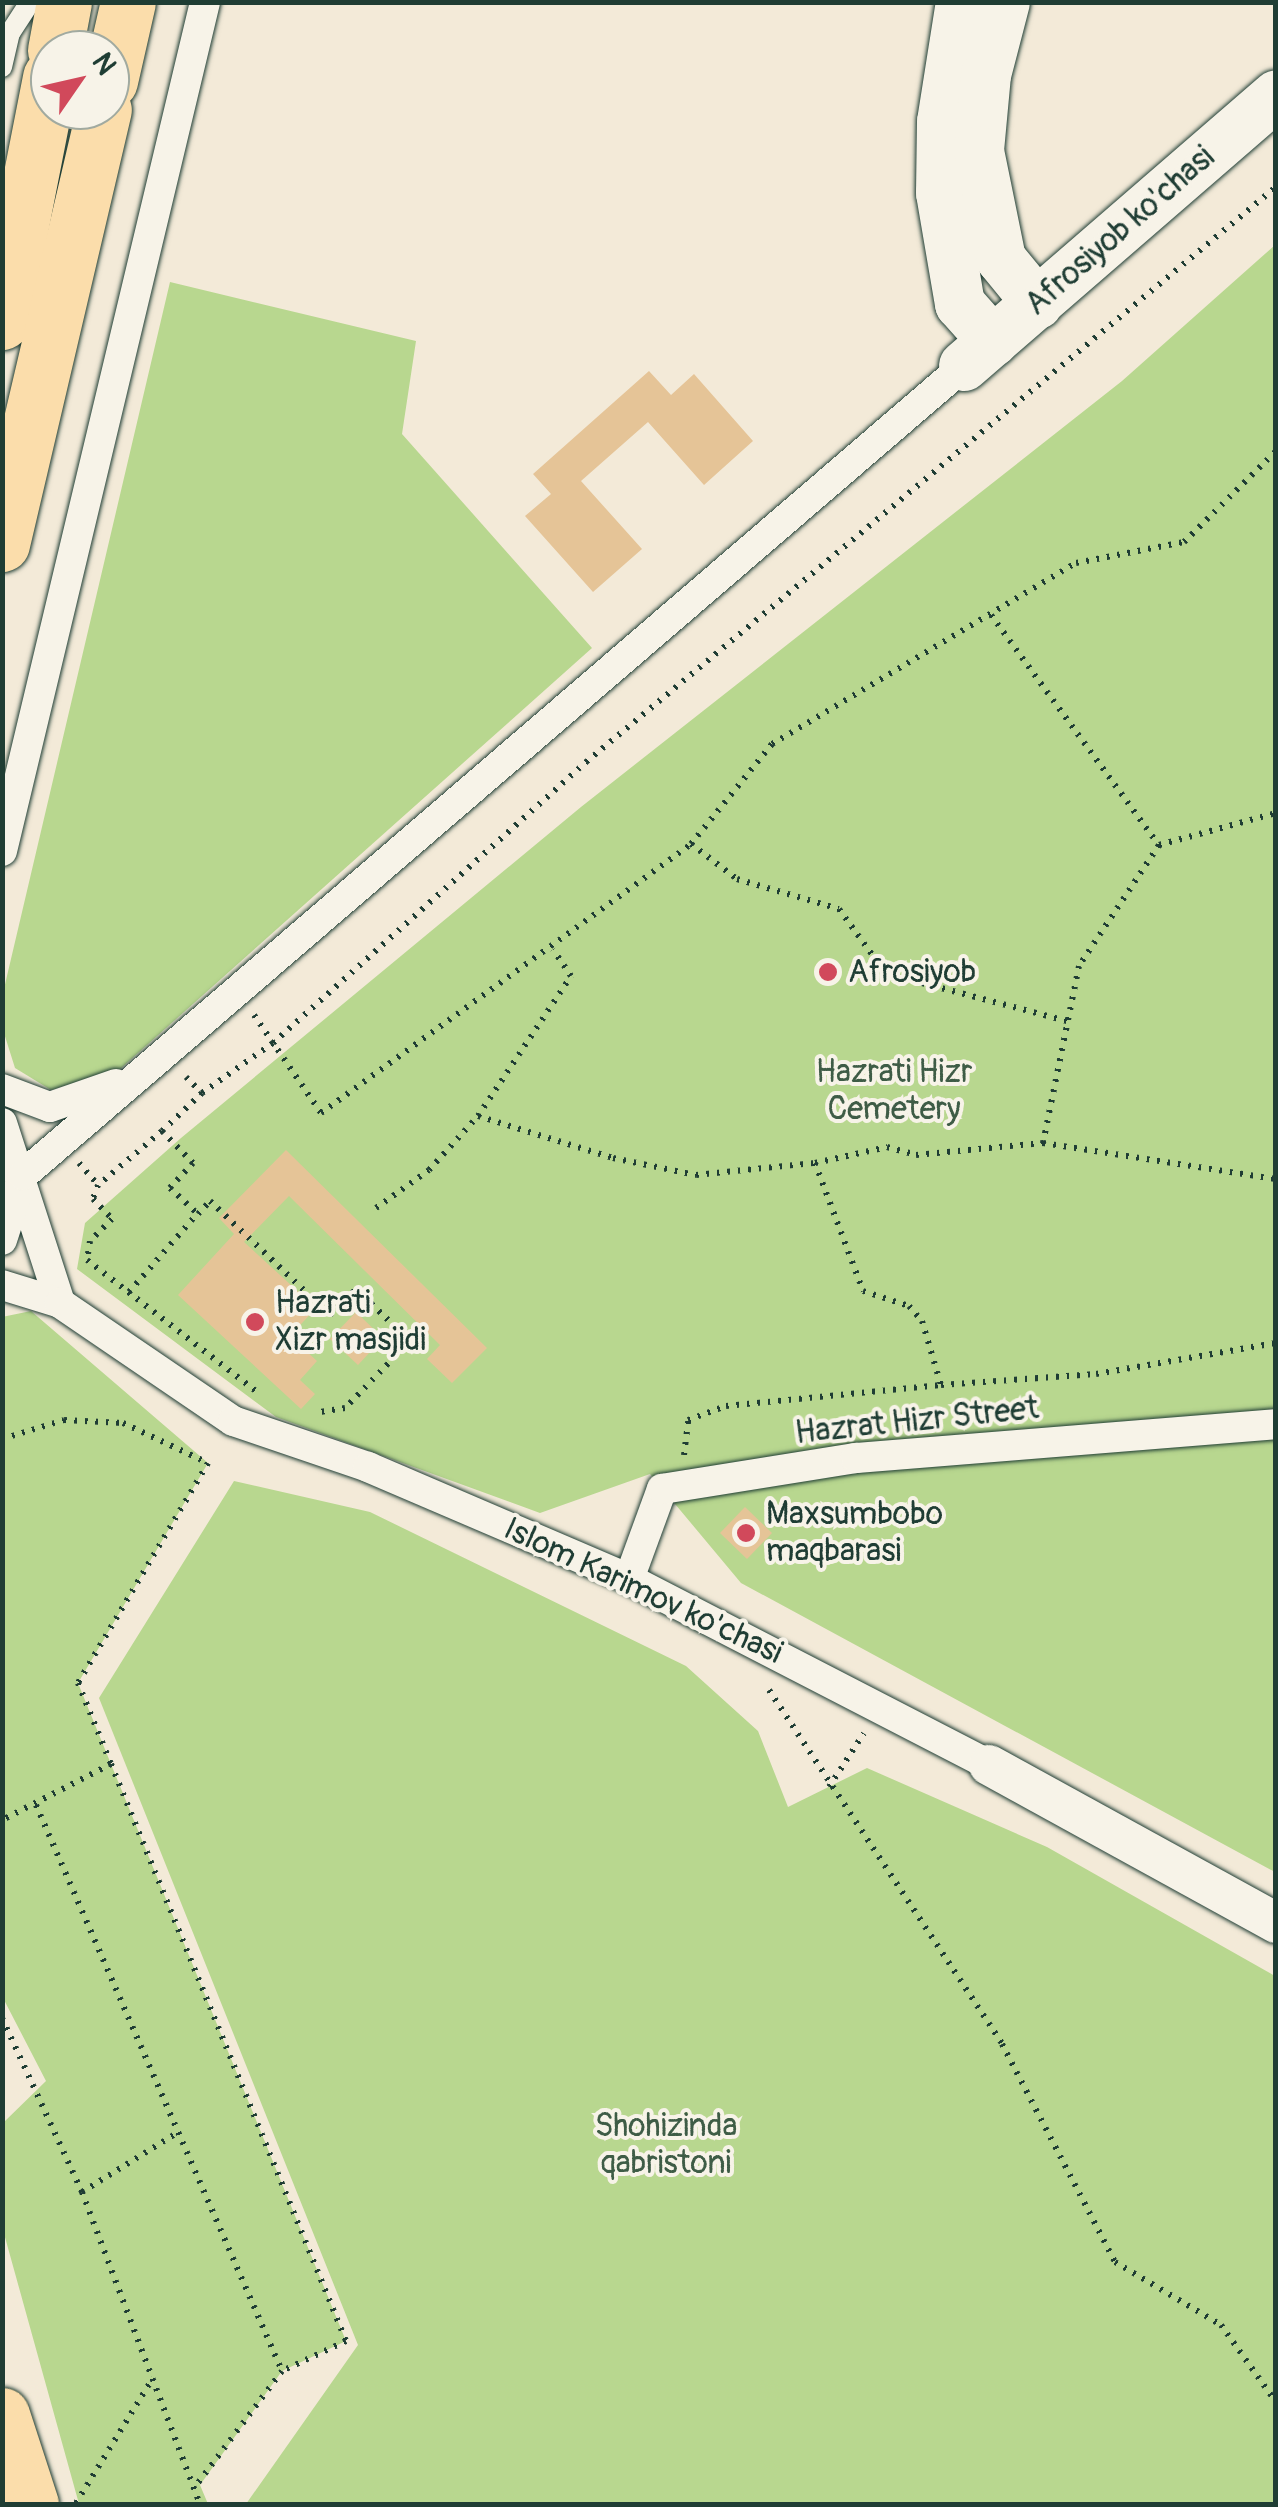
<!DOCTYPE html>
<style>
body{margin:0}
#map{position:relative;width:1278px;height:2507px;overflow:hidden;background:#f3ead8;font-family:Pangolin,sans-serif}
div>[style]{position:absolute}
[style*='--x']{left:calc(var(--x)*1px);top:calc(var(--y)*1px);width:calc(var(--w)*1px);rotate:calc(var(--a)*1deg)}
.green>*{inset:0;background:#b8d78f}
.building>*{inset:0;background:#e5c497}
.path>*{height:6px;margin-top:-3px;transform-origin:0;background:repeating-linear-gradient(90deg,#1f3d34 0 2.5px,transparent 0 10.5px)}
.roads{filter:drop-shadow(0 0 2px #1f3d34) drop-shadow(0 0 2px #1f3d34)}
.service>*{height:20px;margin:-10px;padding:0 10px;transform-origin:10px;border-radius:10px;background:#f7f3e8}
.pedestrian>*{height:30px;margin:-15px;padding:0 15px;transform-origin:15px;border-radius:15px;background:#f7f3e8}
.minor>*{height:40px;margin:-20px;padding:0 20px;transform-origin:20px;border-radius:20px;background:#f7f3e8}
.tertiary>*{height:50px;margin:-25px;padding:0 25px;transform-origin:25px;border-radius:25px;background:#f7f3e8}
.primary>*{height:55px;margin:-27.5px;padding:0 27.5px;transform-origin:27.5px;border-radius:27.5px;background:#fbddab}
.dots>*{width:28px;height:28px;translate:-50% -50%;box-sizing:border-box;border:5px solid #f7f3e8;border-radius:50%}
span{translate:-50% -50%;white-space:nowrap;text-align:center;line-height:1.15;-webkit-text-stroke:8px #f7f3e8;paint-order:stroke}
.street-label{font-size:32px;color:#1f3d34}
.poi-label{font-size:32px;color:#1f3d34}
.left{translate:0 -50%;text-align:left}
.park-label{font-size:32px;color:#3e5c46}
.frame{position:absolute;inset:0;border:5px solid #1f3d34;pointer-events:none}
.north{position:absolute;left:30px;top:30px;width:100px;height:100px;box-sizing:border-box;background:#f7f3e8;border:2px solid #a1aaa0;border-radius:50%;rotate:56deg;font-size:28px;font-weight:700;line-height:40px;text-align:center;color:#1f3d34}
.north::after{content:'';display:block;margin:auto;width:35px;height:45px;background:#d1495b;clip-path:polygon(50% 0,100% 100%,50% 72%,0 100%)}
</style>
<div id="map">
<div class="green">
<div style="clip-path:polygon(1275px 245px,1275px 1872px,741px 1583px,650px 1474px,540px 1513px,276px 1417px,77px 1269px,85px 1223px,181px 1138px,581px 807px,1122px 381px)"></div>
<div style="clip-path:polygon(170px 282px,416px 341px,402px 434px,592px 648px,119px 1070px,51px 1090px,15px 1068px,3px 1030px,3px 993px)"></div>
<div style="clip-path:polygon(31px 1311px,208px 1463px,78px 1683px,346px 2341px,282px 2371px,200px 2485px,208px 2504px,79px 2504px,3px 2230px,3px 2123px,46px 2081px,2px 1996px,2px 1317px)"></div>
<div style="clip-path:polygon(234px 1481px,370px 1512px,686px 1666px,758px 1731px,788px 1807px,867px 1768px,1047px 1847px,1275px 1976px,1275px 2504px,246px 2504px,358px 2345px,99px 1698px)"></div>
</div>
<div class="building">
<div style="clip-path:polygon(649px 371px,671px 395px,694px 374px,753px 441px,704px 485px,648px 422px,581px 481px,642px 549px,593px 592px,525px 516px,551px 494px,533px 474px)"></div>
<div style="clip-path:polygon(286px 1150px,487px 1348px,452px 1383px,427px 1359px,440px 1345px,289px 1196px,244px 1242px,316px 1308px,290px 1336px,317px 1361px,300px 1380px,315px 1394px,301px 1409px,178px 1295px,234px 1234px,219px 1218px)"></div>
<div style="clip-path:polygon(356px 1312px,383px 1338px,358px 1365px,330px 1339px)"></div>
<div style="clip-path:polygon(745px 1507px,772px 1533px,747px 1559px,720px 1533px)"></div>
</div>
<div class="path">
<div style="--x:991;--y:615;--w:285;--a:53.9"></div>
<div style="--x:1159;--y:845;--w:121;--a:-15.3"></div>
<div style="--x:691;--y:844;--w:58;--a:37.3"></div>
<div style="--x:737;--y:879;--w:106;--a:16.4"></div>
<div style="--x:839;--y:909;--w:63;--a:54"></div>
<div style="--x:876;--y:960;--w:51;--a:26.6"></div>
<div style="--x:922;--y:983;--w:150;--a:14.7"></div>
<div style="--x:1159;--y:845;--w:145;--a:123.5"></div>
<div style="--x:1079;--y:966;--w:181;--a:101.5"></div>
<div style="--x:1043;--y:1143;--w:236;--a:8.8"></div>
<div style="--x:254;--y:1015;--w:119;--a:55.6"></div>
<div style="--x:321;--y:1113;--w:457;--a:-36"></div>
<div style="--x:691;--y:844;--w:129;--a:-51"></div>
<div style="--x:772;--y:744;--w:354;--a:-30.8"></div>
<div style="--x:1076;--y:563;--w:110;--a:-11"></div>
<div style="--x:1184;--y:542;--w:129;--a:-44.7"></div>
<div style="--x:186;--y:1077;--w:23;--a:45"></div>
<div style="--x:202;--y:1093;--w:55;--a:136.5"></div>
<div style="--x:162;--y:1131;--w:45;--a:45.9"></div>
<div style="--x:193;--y:1163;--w:34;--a:133"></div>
<div style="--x:170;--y:1188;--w:38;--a:43"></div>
<div style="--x:198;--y:1214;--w:18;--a:-47"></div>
<div style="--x:210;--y:1201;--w:166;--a:43.5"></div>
<div style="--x:330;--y:1315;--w:37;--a:-45"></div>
<div style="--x:356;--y:1289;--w:75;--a:43.9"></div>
<div style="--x:410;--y:1341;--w:93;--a:134.1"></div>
<div style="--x:345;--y:1408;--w:30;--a:171"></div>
<div style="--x:202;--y:1093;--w:87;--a:-35.2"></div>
<div style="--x:273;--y:1043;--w:421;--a:-41.9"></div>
<div style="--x:586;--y:762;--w:898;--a:-39.81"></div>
<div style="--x:478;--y:1116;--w:141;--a:17.3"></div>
<div style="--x:613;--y:1158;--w:85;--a:11.6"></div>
<div style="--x:696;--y:1175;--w:120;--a:-5.8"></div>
<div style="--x:815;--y:1163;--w:74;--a:-12.5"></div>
<div style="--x:887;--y:1147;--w:30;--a:15"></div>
<div style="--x:916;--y:1155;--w:128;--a:-5.4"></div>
<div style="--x:162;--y:1131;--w:84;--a:139.8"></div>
<div style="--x:98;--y:1185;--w:15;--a:110"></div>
<div style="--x:93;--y:1199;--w:28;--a:46"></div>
<div style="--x:112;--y:1219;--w:31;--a:135"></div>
<div style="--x:90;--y:1241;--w:19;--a:99"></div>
<div style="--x:87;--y:1260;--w:219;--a:37.8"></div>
<div style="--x:79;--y:1163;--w:29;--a:49"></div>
<div style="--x:815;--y:1163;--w:137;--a:69.4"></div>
<div style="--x:863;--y:1291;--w:48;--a:18.1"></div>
<div style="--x:909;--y:1306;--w:20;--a:49"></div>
<div style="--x:922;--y:1321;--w:67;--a:73.5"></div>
<div style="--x:941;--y:1385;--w:155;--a:-4.1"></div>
<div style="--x:1096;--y:1374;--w:183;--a:-9.8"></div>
<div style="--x:376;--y:1208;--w:65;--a:-35.6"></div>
<div style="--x:429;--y:1170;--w:73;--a:-47.8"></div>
<div style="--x:478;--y:1116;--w:168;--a:-56.4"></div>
<div style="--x:571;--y:976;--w:32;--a:-124"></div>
<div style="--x:129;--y:1292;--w:103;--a:-48.9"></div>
<div style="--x:2;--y:1439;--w:65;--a:-17"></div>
<div style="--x:64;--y:1420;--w:59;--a:2.9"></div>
<div style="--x:123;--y:1423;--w:94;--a:25.2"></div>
<div style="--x:208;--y:1463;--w:256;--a:120.6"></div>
<div style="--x:78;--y:1683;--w:87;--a:67.8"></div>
<div style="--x:111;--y:1764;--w:123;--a:152.8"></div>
<div style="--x:684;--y:1455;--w:35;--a:-83"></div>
<div style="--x:688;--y:1420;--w:40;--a:-20.2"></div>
<div style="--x:726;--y:1406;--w:216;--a:-5.6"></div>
<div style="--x:769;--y:1690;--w:424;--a:56.6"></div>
<div style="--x:1002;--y:2044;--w:246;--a:62.6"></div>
<div style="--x:1115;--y:2262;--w:123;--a:30.7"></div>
<div style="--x:1221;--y:2325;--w:95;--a:54.5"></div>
<div style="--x:111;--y:1764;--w:623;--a:67.84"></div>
<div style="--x:346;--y:2341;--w:71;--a:154.9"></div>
<div style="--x:282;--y:2371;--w:146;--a:126.9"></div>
<div style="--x:829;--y:1787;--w:64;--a:-57.1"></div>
<div style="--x:36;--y:1805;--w:617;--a:66.51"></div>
<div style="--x:2;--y:2018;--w:192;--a:65.3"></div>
<div style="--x:82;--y:2192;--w:334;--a:69.3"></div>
<div style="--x:82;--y:2192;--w:115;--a:-31.9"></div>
<div style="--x:76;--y:2503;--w:147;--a:-58.4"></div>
</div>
<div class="roads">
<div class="service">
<div style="--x:2;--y:67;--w:35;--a:-77"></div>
<div style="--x:10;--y:33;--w:37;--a:-57"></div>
</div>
<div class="pedestrian">
<div style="--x:2;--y:851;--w:873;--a:-76.55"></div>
<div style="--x:2;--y:1089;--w:51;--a:20.6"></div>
<div style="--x:50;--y:1107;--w:70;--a:-19.2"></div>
<div style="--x:2;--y:1123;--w:189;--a:72.1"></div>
<div style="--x:2;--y:1240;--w:68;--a:-72.1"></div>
<div style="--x:23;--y:1175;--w:1241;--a:-40.69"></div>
<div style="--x:2;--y:1285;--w:61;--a:17.2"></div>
<div style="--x:60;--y:1303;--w:209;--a:34.3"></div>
<div style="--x:233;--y:1421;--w:143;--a:18.8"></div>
<div style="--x:368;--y:1467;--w:284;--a:23.2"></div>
<div style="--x:629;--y:1579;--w:405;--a:27.3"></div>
<div style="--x:629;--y:1579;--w:96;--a:-69.9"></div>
<div style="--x:662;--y:1489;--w:196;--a:-9.1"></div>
<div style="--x:856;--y:1458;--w:421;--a:-4.6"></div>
</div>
<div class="minor">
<div style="--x:989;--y:1765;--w:328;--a:28.8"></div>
</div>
<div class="tertiary">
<div style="--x:961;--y:2;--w:121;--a:99"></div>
<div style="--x:942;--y:122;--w:71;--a:90.8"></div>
<div style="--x:941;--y:193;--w:113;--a:80.3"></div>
<div style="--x:960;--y:304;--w:50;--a:48.3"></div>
<div style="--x:1005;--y:2;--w:75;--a:104.6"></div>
<div style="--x:986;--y:75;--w:76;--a:95.3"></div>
<div style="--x:979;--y:151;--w:110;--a:78.5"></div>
<div style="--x:1001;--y:259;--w:58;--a:50.6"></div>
<div style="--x:964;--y:366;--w:413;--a:-40.9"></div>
</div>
<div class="primary">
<div style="--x:55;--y:50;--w:49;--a:-79.4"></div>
<div style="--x:110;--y:81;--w:81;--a:-77.2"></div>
<div style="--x:2;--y:322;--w:250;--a:-78.9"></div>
<div style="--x:2;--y:544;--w:446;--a:-76.8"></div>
<div style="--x:2;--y:2415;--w:94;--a:72"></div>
</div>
</div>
<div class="dots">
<div style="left:828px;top:972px;background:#d1495b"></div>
<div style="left:255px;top:1322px;background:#d1495b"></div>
<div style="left:746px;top:1533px;background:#d1495b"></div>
</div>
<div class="street-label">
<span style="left:1120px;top:231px;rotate:-41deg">Afrosiyob ko'chasi</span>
<span style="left:917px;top:1421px;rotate:-6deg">Hazrat Hizr Street</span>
<span style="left:643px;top:1591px;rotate:25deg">Islom Karimov ko'chasi</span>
</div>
<div class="poi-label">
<span class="left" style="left:848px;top:972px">Afrosiyob</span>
<span class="left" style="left:275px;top:1322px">Hazrati<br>Xizr masjidi</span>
<span class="left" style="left:766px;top:1533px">Maxsumbobo<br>maqbarasi</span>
</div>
<div class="park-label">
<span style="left:894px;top:1091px">Hazrati Hizr<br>Cemetery</span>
<span style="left:666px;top:2145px">Shohizinda<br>qabristoni</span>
</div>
<div class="frame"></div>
<div class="north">N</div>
</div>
